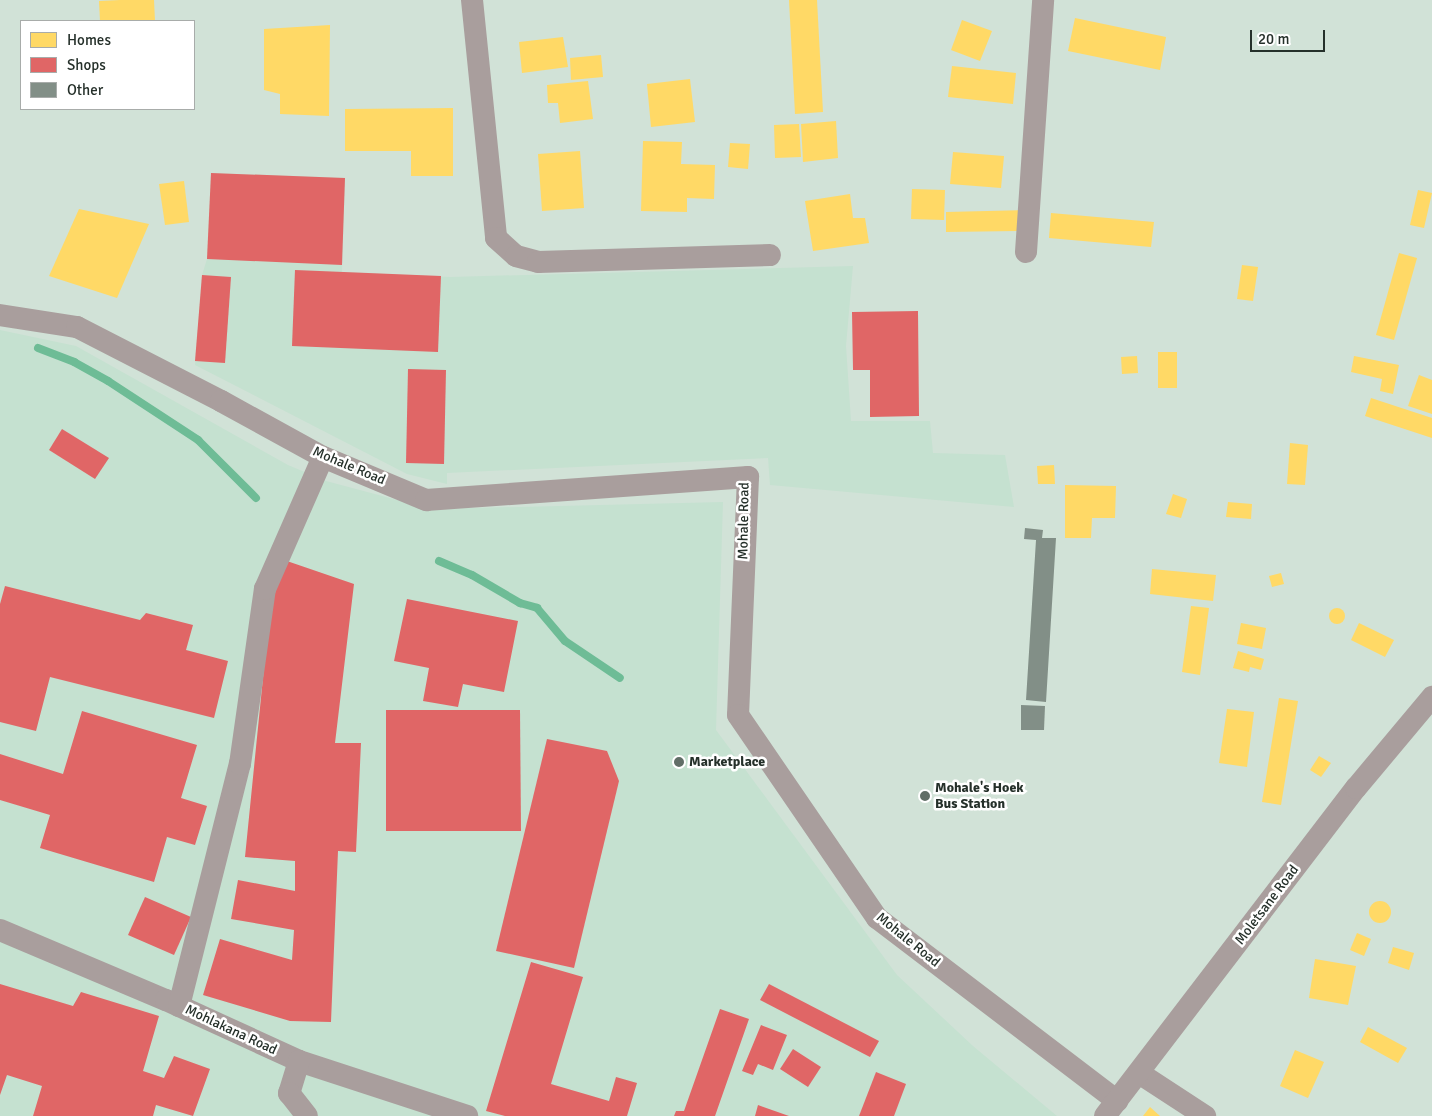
<!DOCTYPE html>
<style>
body{margin:0}
#map{position:relative;width:1432px;height:1116px;overflow:hidden;background:#d1e2d7;font-family:Signika,sans-serif}
div>[style]{position:absolute}
[style*='--x']{left:calc(var(--x)*1px);top:calc(var(--y)*1px);width:calc(var(--w)*1px);rotate:calc(var(--a)*1deg)}
.built>*{inset:0;background:#c5e1d0}
.homes>*{inset:0;background:#ffd966}
.round{border-radius:50%}
.shops>*{inset:0;background:#e06666}
.stream>*{height:8px;margin:-4px;padding:0 4px;transform-origin:4px;border-radius:4px;background:#6ebc96}
.building>*{inset:0;background:#828f87}
.street>*{height:22px;margin:-11px;padding:0 11px;transform-origin:11px;border-radius:11px;background:#a99e9d}
.dots>*{width:14px;height:14px;translate:-50% -50%;box-sizing:border-box;border:2px solid #fff;border-radius:50%}
span{translate:-50% -50%;white-space:nowrap;text-align:center;line-height:1.15;-webkit-text-stroke:5px #fff;paint-order:stroke}
.street-label{font-size:14px;color:#25302a}
.poi-label{font-size:14px;color:#25302a;font-weight:700}
.left{translate:0 -50%;text-align:left}
.legend{position:absolute;left:20px;top:20px;width:175px;height:90px;box-sizing:border-box;background:#fff;border:1px solid #a8acaa;margin:0;padding:6px 9px;list-style:none;font-size:15px;color:#25302a}
.legend li{display:flex;align-items:center;gap:10px;height:25px}
.legend b{width:25px;border:1px solid #a8acaa}
.scale{position:absolute;left:1250px;top:30px;width:75px;height:22px;box-sizing:border-box;border:2px solid #25302a;border-top:0;padding-left:6px;font-size:15px;line-height:18px;white-space:nowrap;color:#25302a;-webkit-text-stroke:4px #fff;paint-order:stroke}
</style>
<div id="map">
<div class="built">
<div style="clip-path:polygon(211px 173px,345px 178px,342px 272px,450px 277px,853px 266px,846px 346px,851px 421px,930px 421px,933px 453px,1005px 455px,1014px 507px,770px 485px,768px 458px,447px 473px,447px 484px,407px 474px,195px 365px,202px 275px,207px 259px)"></div>
<div style="clip-path:polygon(0 330px,76px 346px,288px 465px,326px 481px,431px 509px,723px 502px,716px 730px,897px 975px,973px 1046px,1057px 1116px,0 1116px)"></div>
</div>
<div class="homes">
<div style="clip-path:polygon(120px 0,154px 0,155px 21px,100px 21px,99px 1px)"></div>
<div style="clip-path:polygon(789px 0,817px 0,823px 112px,795px 114px)"></div>
<div style="clip-path:polygon(1075px 18px,1166px 37px,1160px 70px,1068px 51px)"></div>
<div style="clip-path:polygon(962px 20px,992px 31px,980px 61px,951px 50px)"></div>
<div style="clip-path:polygon(330px 25px,329px 116px,280px 114px,280px 94px,264px 90px,264px 29px)"></div>
<div style="clip-path:polygon(563px 37px,568px 67px,522px 73px,519px 42px)"></div>
<div style="clip-path:polygon(601px 55px,603px 77px,571px 80px,570px 58px)"></div>
<div style="clip-path:polygon(952px 66px,1016px 73px,1013px 104px,948px 97px)"></div>
<div style="clip-path:polygon(690px 79px,695px 122px,651px 127px,647px 84px)"></div>
<div style="clip-path:polygon(588px 81px,593px 119px,560px 123px,558px 103px,548px 103px,547px 85px)"></div>
<div style="clip-path:polygon(453px 108px,453px 176px,411px 176px,411px 151px,345px 151px,345px 109px)"></div>
<div style="clip-path:polygon(836px 121px,838px 158px,803px 162px,801px 124px)"></div>
<div style="clip-path:polygon(799px 124px,801px 157px,775px 158px,774px 125px)"></div>
<div style="clip-path:polygon(643px 141px,682px 142px,681px 164px,715px 165px,714px 199px,687px 198px,687px 212px,641px 211px)"></div>
<div style="clip-path:polygon(730px 143px,750px 144px,748px 169px,728px 167px)"></div>
<div style="clip-path:polygon(580px 151px,584px 208px,542px 211px,538px 154px)"></div>
<div style="clip-path:polygon(953px 152px,1004px 156px,1001px 188px,950px 184px)"></div>
<div style="clip-path:polygon(184px 181px,189px 222px,165px 225px,159px 184px)"></div>
<div style="clip-path:polygon(912px 189px,945px 190px,944px 220px,911px 219px)"></div>
<div style="clip-path:polygon(1418px 190px,1432px 193px,1424px 228px,1410px 225px)"></div>
<div style="clip-path:polygon(850px 194px,853px 218px,865px 218px,869px 243px,813px 251px,805px 201px)"></div>
<div style="clip-path:polygon(79px 209px,149px 224px,117px 298px,49px 276px)"></div>
<div style="clip-path:polygon(1023px 210px,1023px 231px,946px 232px,946px 212px)"></div>
<div style="clip-path:polygon(1051px 213px,1154px 222px,1151px 247px,1049px 238px)"></div>
<div style="clip-path:polygon(1399px 253px,1417px 258px,1394px 340px,1376px 335px)"></div>
<div style="clip-path:polygon(1242px 265px,1258px 267px,1253px 301px,1237px 299px)"></div>
<div style="clip-path:polygon(1158px 352px,1177px 352px,1177px 388px,1158px 388px)"></div>
<div style="clip-path:polygon(1137px 356px,1138px 373px,1122px 374px,1121px 357px)"></div>
<div style="clip-path:polygon(1354px 356px,1399px 365px,1393px 394px,1380px 391px,1382px 379px,1351px 372px)"></div>
<div style="clip-path:polygon(1419px 375px,1432px 380px,1432px 414px,1408px 406px)"></div>
<div style="clip-path:polygon(1371px 398px,1432px 418px,1432px 438px,1365px 416px)"></div>
<div style="clip-path:polygon(1290px 443px,1308px 445px,1305px 485px,1287px 484px)"></div>
<div style="clip-path:polygon(1054px 465px,1055px 484px,1038px 484px,1037px 466px)"></div>
<div style="clip-path:polygon(1065px 485px,1116px 486px,1115px 518px,1092px 518px,1091px 538px,1065px 538px)"></div>
<div style="clip-path:polygon(1173px 494px,1187px 499px,1181px 518px,1166px 514px)"></div>
<div style="clip-path:polygon(1228px 502px,1252px 504px,1251px 519px,1226px 517px)"></div>
<div style="clip-path:polygon(1152px 569px,1216px 575px,1213px 601px,1150px 594px)"></div>
<div style="clip-path:polygon(1281px 573px,1284px 584px,1272px 587px,1269px 576px)"></div>
<div style="clip-path:polygon(1191px 606px,1209px 608px,1200px 675px,1182px 672px)"></div>
<div class="round" style="left:1329px;top:608px;width:16px;height:16px"></div>
<div style="clip-path:polygon(1241px 623px,1266px 628px,1262px 649px,1237px 644px)"></div>
<div style="clip-path:polygon(1359px 623px,1394px 640px,1385px 657px,1351px 640px)"></div>
<div style="clip-path:polygon(1238px 651px,1264px 659px,1261px 670px,1250px 667px,1249px 672px,1233px 668px)"></div>
<div style="clip-path:polygon(1279px 698px,1298px 701px,1281px 805px,1262px 802px)"></div>
<div style="clip-path:polygon(1227px 709px,1254px 712px,1247px 767px,1219px 763px)"></div>
<div style="clip-path:polygon(1319px 756px,1331px 763px,1321px 777px,1310px 770px)"></div>
<div class="round" style="left:1369px;top:901px;width:22px;height:22px"></div>
<div style="clip-path:polygon(1357px 933px,1371px 939px,1364px 956px,1350px 950px)"></div>
<div style="clip-path:polygon(1393px 947px,1414px 953px,1409px 970px,1388px 963px)"></div>
<div style="clip-path:polygon(1315px 959px,1356px 966px,1348px 1005px,1309px 998px)"></div>
<div style="clip-path:polygon(1368px 1027px,1407px 1048px,1398px 1063px,1360px 1042px)"></div>
<div style="clip-path:polygon(1295px 1050px,1324px 1062px,1308px 1098px,1280px 1086px)"></div>
<div style="clip-path:polygon(1150px 1107px,1160px 1116px,1143px 1116px)"></div>
</div>
<div class="shops">
<div style="clip-path:polygon(211px 173px,345px 178px,342px 265px,207px 259px)"></div>
<div style="clip-path:polygon(295px 270px,441px 276px,438px 352px,292px 346px)"></div>
<div style="clip-path:polygon(202px 275px,231px 277px,225px 363px,195px 361px)"></div>
<div style="clip-path:polygon(918px 311px,919px 416px,870px 417px,870px 370px,853px 370px,852px 312px)"></div>
<div style="clip-path:polygon(408px 369px,446px 370px,444px 464px,406px 463px)"></div>
<div style="clip-path:polygon(62px 429px,109px 458px,95px 479px,49px 450px)"></div>
<div style="clip-path:polygon(284px 560px,354px 584px,335px 743px,361px 743px,356px 852px,338px 851px,331px 1022px,290px 1021px,203px 995px,220px 939px,292px 960px,294px 930px,231px 919px,238px 880px,295px 891px,295px 861px,245px 857px,272px 588px)"></div>
<div style="clip-path:polygon(5px 586px,140px 620px,146px 613px,193px 625px,186px 650px,228px 661px,214px 718px,50px 677px,36px 731px,0 722px,0 604px)"></div>
<div style="clip-path:polygon(407px 599px,518px 621px,504px 692px,463px 684px,458px 707px,423px 701px,429px 668px,394px 661px)"></div>
<div style="clip-path:polygon(386px 710px,520px 710px,521px 831px,386px 831px)"></div>
<div style="clip-path:polygon(82px 711px,197px 745px,181px 798px,207px 806px,195px 845px,167px 837px,154px 882px,40px 848px,50px 815px,0 800px,0 754px,63px 774px)"></div>
<div style="clip-path:polygon(547px 739px,607px 751px,619px 781px,574px 968px,496px 951px)"></div>
<div style="clip-path:polygon(145px 897px,191px 917px,174px 955px,128px 935px)"></div>
<div style="clip-path:polygon(531px 962px,583px 977px,551px 1084px,609px 1101px,616px 1077px,637px 1083px,627px 1116px,505px 1116px,486px 1111px)"></div>
<div style="clip-path:polygon(0 984px,73px 1006px,81px 992px,159px 1016px,143px 1071px,164px 1078px,174px 1056px,210px 1069px,193px 1116px,156px 1105px,153px 1116px,33px 1116px,42px 1086px,7px 1075px,0 1095px)"></div>
<div style="clip-path:polygon(769px 984px,879px 1041px,870px 1057px,760px 1000px)"></div>
<div style="clip-path:polygon(720px 1009px,749px 1019px,715px 1116px,674px 1116px,676px 1111px,684px 1111px)"></div>
<div style="clip-path:polygon(761px 1025px,787px 1035px,773px 1070px,758px 1064px,753px 1075px,742px 1071px)"></div>
<div style="clip-path:polygon(793px 1049px,821px 1067px,808px 1087px,780px 1069px)"></div>
<div style="clip-path:polygon(876px 1072px,906px 1084px,894px 1116px,859px 1116px)"></div>
<div style="clip-path:polygon(758px 1105px,789px 1116px,755px 1116px)"></div>
</div>
<div class="stream">
<div style="--x:38;--y:348;--w:39;--a:21"></div>
<div style="--x:74;--y:362;--w:39;--a:29"></div>
<div style="--x:108;--y:381;--w:108;--a:33.2"></div>
<div style="--x:198;--y:440;--w:82;--a:45"></div>
<div style="--x:439;--y:561;--w:36;--a:23"></div>
<div style="--x:472;--y:575;--w:56;--a:30.3"></div>
<div style="--x:520;--y:603;--w:18;--a:16"></div>
<div style="--x:537;--y:608;--w:43;--a:49.7"></div>
<div style="--x:565;--y:641;--w:66;--a:33.9"></div>
</div>
<div class="building">
<div style="clip-path:polygon(1025px 528px,1043px 530px,1042px 538px,1056px 538px,1046px 702px,1026px 700px,1036px 540px,1024px 539px)"></div>
<div style="clip-path:polygon(1021px 705px,1045px 706px,1044px 730px,1021px 730px)"></div>
</div>
<div class="street">
<div style="--x:472;--y:0;--w:239;--a:84.2"></div>
<div style="--x:496;--y:238;--w:27;--a:42"></div>
<div style="--x:516;--y:256;--w:23;--a:15"></div>
<div style="--x:538;--y:262;--w:232;--a:-1.7"></div>
<div style="--x:1026;--y:252;--w:253;--a:-86.1"></div>
<div style="--x:0;--y:315;--w:78;--a:8.9"></div>
<div style="--x:77;--y:327;--w:162;--a:27.2"></div>
<div style="--x:221;--y:401;--w:116;--a:28.8"></div>
<div style="--x:323;--y:457;--w:112;--a:22.7"></div>
<div style="--x:426;--y:500;--w:323;--a:-4.1"></div>
<div style="--x:748;--y:477;--w:238;--a:92.4"></div>
<div style="--x:738;--y:715;--w:246;--a:55.6"></div>
<div style="--x:877;--y:918;--w:302;--a:37.3"></div>
<div style="--x:0;--y:930;--w:180;--a:22.9"></div>
<div style="--x:166;--y:1000;--w:146;--a:24.6"></div>
<div style="--x:299;--y:1061;--w:177;--a:18.1"></div>
<div style="--x:179;--y:1006;--w:250;--a:-75.9"></div>
<div style="--x:240;--y:764;--w:177;--a:-81.9"></div>
<div style="--x:265;--y:589;--w:144;--a:-66.3"></div>
<div style="--x:299;--y:1061;--w:34;--a:107"></div>
<div style="--x:289;--y:1093;--w:29;--a:52"></div>
<div style="--x:1139;--y:1073;--w:79;--a:33.1"></div>
<div style="--x:1105;--y:1116;--w:413;--a:-52.6"></div>
<div style="--x:1356;--y:788;--w:119;--a:-50.1"></div>
</div>
<div class="dots">
<div style="left:679px;top:762px;background:#616e67"></div>
<div style="left:925px;top:796px;background:#616e67"></div>
</div>
<div class="street-label">
<span style="left:349px;top:466px;rotate:23deg">Mohale Road</span>
<span style="left:744px;top:521px;rotate:-89deg">Mohale Road</span>
<span style="left:1267px;top:905px;rotate:-53deg">Moletsane Road</span>
<span style="left:908px;top:940px;rotate:39deg">Mohale Road</span>
<span style="left:231px;top:1030px;rotate:25deg">Mohlakana Road</span>
</div>
<div class="poi-label">
<span class="left" style="left:689px;top:762px">Marketplace</span>
<span class="left" style="left:935px;top:796px">Mohale's Hoek<br>Bus Station</span>
</div>
<ul class="legend">
<li><b style="height:14px;background:#ffd966"></b>Homes</li>
<li><b style="height:14px;background:#e06666"></b>Shops</li>
<li><b style="height:14px;background:#828f87"></b>Other</li>
</ul>
<div class="scale">20 m</div>
</div>
